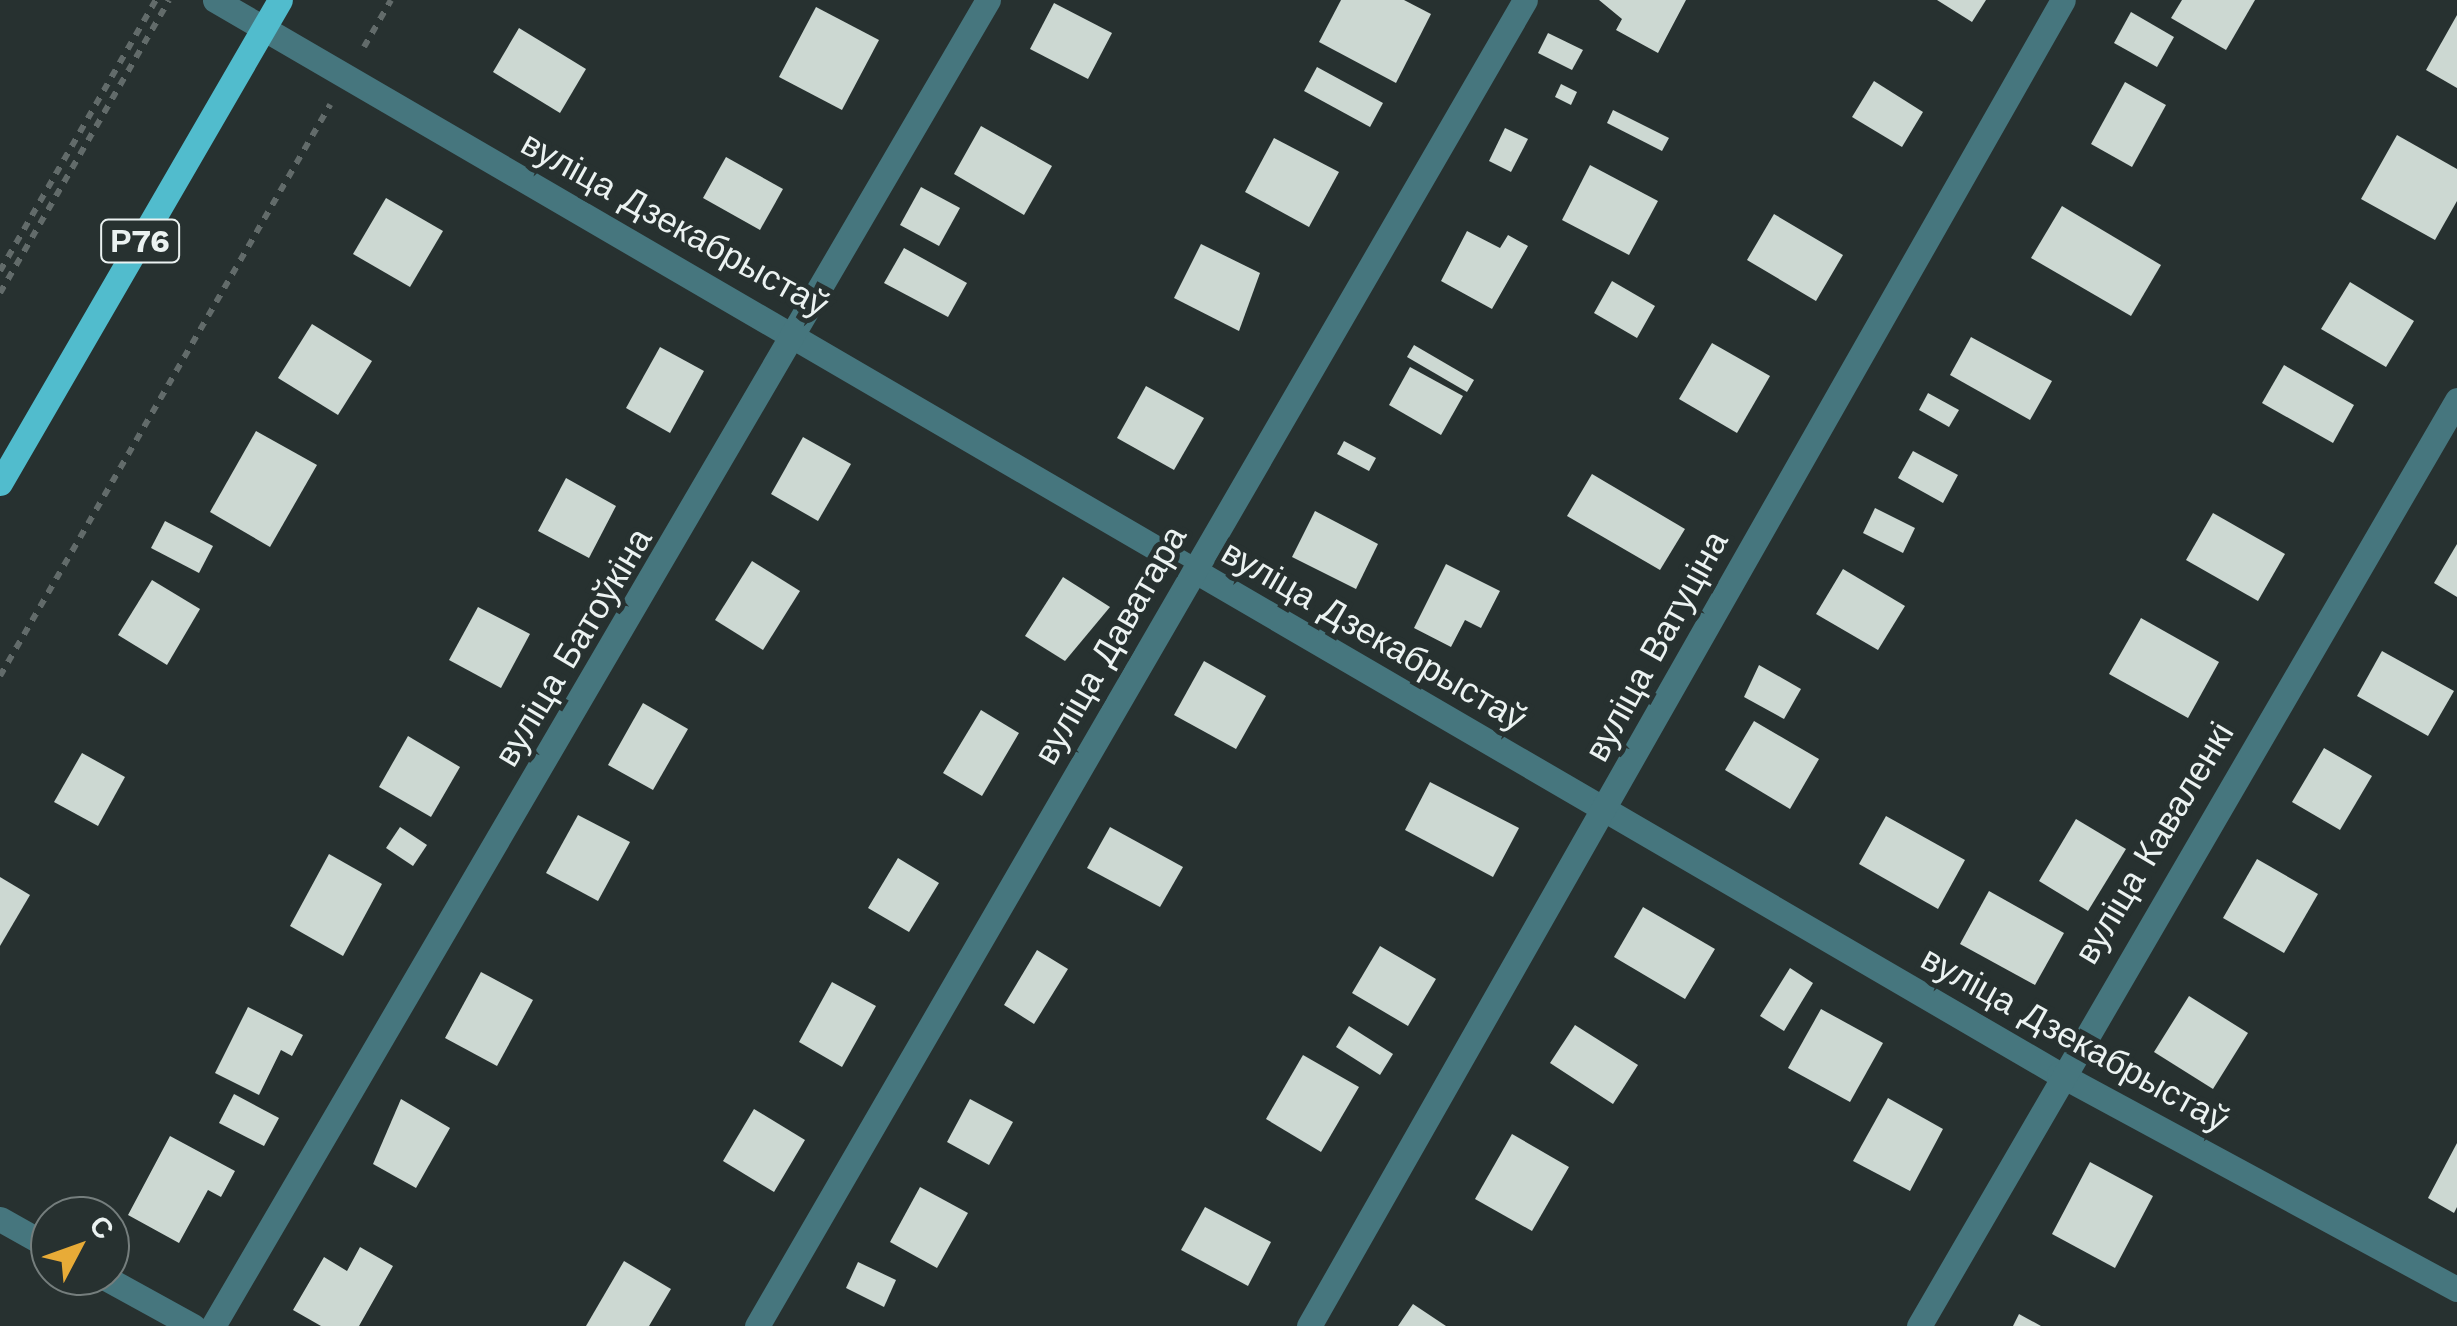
<!DOCTYPE html>
<meta charset="utf-8">
<style>
body{margin:0}
#map{position:relative;width:2457px;height:1326px;overflow:hidden;background:#273130;font-family:"Work Sans",sans-serif}
div>[style]{position:absolute}
[style*='--x']{left:calc(var(--x)*1px);top:calc(var(--y)*1px);width:calc(var(--w)*1px);rotate:calc(var(--a)*1deg)}
.building>*{inset:0;background:#ccd8d2}
.path>*{height:6px;margin-top:-3px;transform-origin:0;background:repeating-linear-gradient(90deg,#626b6a 0 8px,transparent 0 16px)}
.minor>*{height:25px;margin:-12.5px;padding:0 12.5px;transform-origin:12.5px;border-radius:12.5px;background:#46767e}
.tertiary>*{height:25px;margin:-12.5px;padding:0 12.5px;transform-origin:12.5px;border-radius:12.5px;background:#46767e}
.primary>*{height:25px;margin:-12.5px;padding:0 12.5px;transform-origin:12.5px;border-radius:12.5px;background:#51bccd}
span{translate:-50% -50%;white-space:nowrap;text-align:center;line-height:1.15;-webkit-text-stroke:10px #273130;paint-order:stroke}
.shield-label span{padding:2px 8px;background:#273130;border:2px solid;border-radius:8px;-webkit-text-stroke-width:0}
.shield-label{font-size:32px;color:#ebf2f1;font-weight:700}
.street-label{font-size:35px;color:#ebf2f1}
.north{position:absolute;left:30px;top:1196px;width:100px;height:100px;box-sizing:border-box;background:#273130;border:2px solid #757e7d;border-radius:50%;rotate:49deg;font-size:28px;font-weight:700;line-height:40px;text-align:center;color:#ebf2f1}
.north::after{content:'';display:block;margin:auto;width:35px;height:45px;background:#e8ab37;clip-path:polygon(50% 0,100% 100%,50% 72%,0 100%)}
</style>
<div id="map">
<div class="building">
<div style="clip-path:polygon(1341px 0,1404px 0,1431px 14px,1396px 83px,1319px 42px)"></div>
<div style="clip-path:polygon(1599px 0,1686px 0,1658px 53px,1616px 30px,1622px 19px)"></div>
<div style="clip-path:polygon(1937px 0,1986px 0,1972px 22px)"></div>
<div style="clip-path:polygon(2182px 0,2255px 0,2226px 50px,2171px 18px)"></div>
<div style="clip-path:polygon(1054px 3px,1112px 33px,1088px 79px,1030px 49px)"></div>
<div style="clip-path:polygon(816px 7px,879px 40px,842px 110px,779px 77px)"></div>
<div style="clip-path:polygon(2131px 12px,2174px 37px,2157px 67px,2114px 43px)"></div>
<div style="clip-path:polygon(2457px 15px,2457px 88px,2426px 70px)"></div>
<div style="clip-path:polygon(519px 28px,586px 69px,560px 113px,493px 72px)"></div>
<div style="clip-path:polygon(1548px 33px,1583px 50px,1572px 70px,1538px 53px)"></div>
<div style="clip-path:polygon(1317px 67px,1383px 103px,1370px 127px,1304px 91px)"></div>
<div style="clip-path:polygon(1874px 81px,1923px 112px,1902px 147px,1852px 117px)"></div>
<div style="clip-path:polygon(2125px 82px,2166px 105px,2132px 167px,2091px 144px)"></div>
<div style="clip-path:polygon(1561px 84px,1577px 92px,1571px 105px,1555px 97px)"></div>
<div style="clip-path:polygon(1613px 110px,1669px 138px,1662px 151px,1607px 123px)"></div>
<div style="clip-path:polygon(981px 126px,1052px 166px,1024px 215px,954px 174px)"></div>
<div style="clip-path:polygon(1505px 128px,1528px 139px,1511px 172px,1489px 161px)"></div>
<div style="clip-path:polygon(2397px 135px,2457px 169px,2457px 201px,2435px 240px,2361px 199px)"></div>
<div style="clip-path:polygon(1274px 138px,1339px 172px,1309px 227px,1245px 192px)"></div>
<div style="clip-path:polygon(726px 157px,783px 189px,760px 230px,703px 198px)"></div>
<div style="clip-path:polygon(1590px 165px,1658px 201px,1629px 255px,1562px 220px)"></div>
<div style="clip-path:polygon(921px 187px,960px 208px,939px 246px,900px 225px)"></div>
<div style="clip-path:polygon(386px 198px,443px 231px,410px 287px,353px 254px)"></div>
<div style="clip-path:polygon(2062px 206px,2161px 265px,2131px 316px,2031px 258px)"></div>
<div style="clip-path:polygon(1774px 214px,1843px 255px,1816px 301px,1747px 260px)"></div>
<div style="clip-path:polygon(1467px 231px,1500px 248px,1508px 235px,1528px 246px,1492px 309px,1441px 281px)"></div>
<div style="clip-path:polygon(1201px 244px,1260px 273px,1239px 331px,1174px 298px)"></div>
<div style="clip-path:polygon(904px 248px,967px 283px,948px 317px,884px 283px)"></div>
<div style="clip-path:polygon(1612px 281px,1655px 306px,1637px 338px,1594px 313px)"></div>
<div style="clip-path:polygon(2350px 282px,2414px 321px,2386px 367px,2321px 329px)"></div>
<div style="clip-path:polygon(312px 324px,372px 361px,338px 415px,278px 378px)"></div>
<div style="clip-path:polygon(1971px 337px,2052px 381px,2030px 420px,1950px 375px)"></div>
<div style="clip-path:polygon(1712px 343px,1770px 376px,1737px 433px,1679px 399px)"></div>
<div style="clip-path:polygon(1414px 345px,1474px 380px,1467px 392px,1407px 357px)"></div>
<div style="clip-path:polygon(660px 347px,704px 371px,670px 433px,626px 408px)"></div>
<div style="clip-path:polygon(2284px 365px,2354px 405px,2333px 443px,2262px 403px)"></div>
<div style="clip-path:polygon(1410px 367px,1463px 396px,1441px 435px,1389px 405px)"></div>
<div style="clip-path:polygon(1146px 386px,1204px 418px,1174px 470px,1117px 438px)"></div>
<div style="clip-path:polygon(1928px 393px,1959px 410px,1949px 427px,1919px 410px)"></div>
<div style="clip-path:polygon(256px 431px,317px 465px,270px 547px,210px 512px)"></div>
<div style="clip-path:polygon(803px 437px,851px 464px,818px 521px,771px 494px)"></div>
<div style="clip-path:polygon(1344px 441px,1376px 458px,1369px 471px,1337px 454px)"></div>
<div style="clip-path:polygon(1913px 451px,1958px 475px,1943px 503px,1898px 478px)"></div>
<div style="clip-path:polygon(1592px 474px,1685px 529px,1660px 570px,1567px 516px)"></div>
<div style="clip-path:polygon(566px 478px,616px 506px,589px 558px,538px 531px)"></div>
<div style="clip-path:polygon(1875px 508px,1915px 528px,1903px 553px,1863px 533px)"></div>
<div style="clip-path:polygon(1315px 511px,1378px 544px,1356px 589px,1292px 557px)"></div>
<div style="clip-path:polygon(2213px 513px,2285px 554px,2258px 601px,2186px 560px)"></div>
<div style="clip-path:polygon(165px 521px,213px 546px,199px 573px,151px 548px)"></div>
<div style="clip-path:polygon(2457px 544px,2457px 597px,2434px 583px)"></div>
<div style="clip-path:polygon(752px 561px,800px 591px,763px 650px,715px 620px)"></div>
<div style="clip-path:polygon(1446px 564px,1500px 591px,1481px 628px,1465px 620px,1451px 647px,1414px 628px)"></div>
<div style="clip-path:polygon(1843px 569px,1905px 606px,1878px 650px,1816px 614px)"></div>
<div style="clip-path:polygon(1063px 577px,1110px 607px,1065px 661px,1025px 636px)"></div>
<div style="clip-path:polygon(152px 580px,200px 609px,167px 665px,118px 635px)"></div>
<div style="clip-path:polygon(478px 607px,530px 634px,501px 688px,449px 660px)"></div>
<div style="clip-path:polygon(2141px 618px,2219px 662px,2188px 718px,2109px 674px)"></div>
<div style="clip-path:polygon(2382px 651px,2454px 691px,2428px 736px,2357px 696px)"></div>
<div style="clip-path:polygon(1204px 661px,1266px 696px,1236px 749px,1174px 715px)"></div>
<div style="clip-path:polygon(1759px 665px,1801px 689px,1784px 719px,1744px 697px)"></div>
<div style="clip-path:polygon(643px 703px,688px 729px,653px 790px,608px 765px)"></div>
<div style="clip-path:polygon(981px 710px,1019px 733px,982px 796px,943px 773px)"></div>
<div style="clip-path:polygon(1754px 721px,1819px 759px,1790px 809px,1725px 770px)"></div>
<div style="clip-path:polygon(408px 736px,460px 767px,431px 817px,379px 787px)"></div>
<div style="clip-path:polygon(2324px 748px,2372px 776px,2340px 830px,2292px 802px)"></div>
<div style="clip-path:polygon(82px 753px,125px 777px,98px 826px,54px 802px)"></div>
<div style="clip-path:polygon(1430px 782px,1519px 828px,1493px 877px,1405px 830px)"></div>
<div style="clip-path:polygon(578px 815px,630px 842px,598px 901px,546px 873px)"></div>
<div style="clip-path:polygon(1886px 816px,1965px 860px,1938px 909px,1859px 864px)"></div>
<div style="clip-path:polygon(2076px 819px,2126px 849px,2088px 911px,2039px 881px)"></div>
<div style="clip-path:polygon(400px 827px,427px 845px,413px 866px,386px 848px)"></div>
<div style="clip-path:polygon(1110px 827px,1183px 867px,1160px 907px,1087px 868px)"></div>
<div style="clip-path:polygon(329px 854px,382px 884px,343px 956px,290px 926px)"></div>
<div style="clip-path:polygon(898px 858px,939px 883px,909px 932px,868px 908px)"></div>
<div style="clip-path:polygon(2257px 859px,2318px 894px,2284px 953px,2223px 918px)"></div>
<div style="clip-path:polygon(0 877px,30px 895px,0 946px)"></div>
<div style="clip-path:polygon(1989px 891px,2064px 933px,2035px 985px,1960px 944px)"></div>
<div style="clip-path:polygon(1643px 907px,1715px 949px,1685px 999px,1614px 957px)"></div>
<div style="clip-path:polygon(1380px 946px,1436px 979px,1408px 1026px,1352px 993px)"></div>
<div style="clip-path:polygon(1037px 950px,1068px 969px,1034px 1024px,1004px 1005px)"></div>
<div style="clip-path:polygon(1790px 968px,1813px 983px,1784px 1031px,1760px 1016px)"></div>
<div style="clip-path:polygon(481px 972px,533px 1000px,497px 1066px,445px 1038px)"></div>
<div style="clip-path:polygon(832px 982px,876px 1006px,842px 1067px,799px 1042px)"></div>
<div style="clip-path:polygon(2189px 996px,2248px 1033px,2213px 1089px,2154px 1052px)"></div>
<div style="clip-path:polygon(248px 1007px,303px 1035px,292px 1056px,281px 1050px,259px 1095px,215px 1073px)"></div>
<div style="clip-path:polygon(1821px 1009px,1883px 1043px,1850px 1102px,1788px 1068px)"></div>
<div style="clip-path:polygon(1575px 1025px,1638px 1065px,1613px 1104px,1550px 1063px)"></div>
<div style="clip-path:polygon(1349px 1026px,1393px 1054px,1380px 1075px,1336px 1047px)"></div>
<div style="clip-path:polygon(1303px 1055px,1359px 1087px,1321px 1152px,1266px 1119px)"></div>
<div style="clip-path:polygon(234px 1094px,279px 1118px,264px 1146px,219px 1123px)"></div>
<div style="clip-path:polygon(1888px 1098px,1943px 1129px,1910px 1191px,1853px 1161px)"></div>
<div style="clip-path:polygon(401px 1099px,450px 1128px,416px 1188px,373px 1164px)"></div>
<div style="clip-path:polygon(970px 1099px,1013px 1122px,989px 1165px,947px 1142px)"></div>
<div style="clip-path:polygon(754px 1109px,805px 1140px,774px 1192px,723px 1161px)"></div>
<div style="clip-path:polygon(1512px 1134px,1569px 1167px,1532px 1231px,1475px 1199px)"></div>
<div style="clip-path:polygon(170px 1136px,235px 1171px,221px 1197px,208px 1190px,179px 1243px,128px 1215px)"></div>
<div style="clip-path:polygon(2457px 1143px,2457px 1207px,2454px 1213px,2428px 1198px)"></div>
<div style="clip-path:polygon(2090px 1162px,2153px 1196px,2115px 1268px,2052px 1234px)"></div>
<div style="clip-path:polygon(920px 1187px,968px 1213px,937px 1268px,890px 1242px)"></div>
<div style="clip-path:polygon(1205px 1207px,1271px 1242px,1248px 1286px,1181px 1250px)"></div>
<div style="clip-path:polygon(360px 1247px,393px 1266px,359px 1326px,321px 1326px,293px 1310px,324px 1257px,347px 1271px)"></div>
<div style="clip-path:polygon(624px 1261px,671px 1289px,649px 1326px,586px 1326px)"></div>
<div style="clip-path:polygon(858px 1262px,896px 1280px,884px 1307px,846px 1288px)"></div>
<div style="clip-path:polygon(1413px 1304px,1446px 1326px,1398px 1326px)"></div>
<div style="clip-path:polygon(2019px 1314px,2041px 1326px,2013px 1326px)"></div>
</div>
<div class="path">
<div style="--x:364;--y:47;--w:54;--a:-60.1"></div>
<div style="--x:0;--y:271;--w:313;--a:-60.1"></div>
<div style="--x:0;--y:293;--w:338;--a:-60"></div>
<div style="--x:0;--y:676;--w:660;--a:-59.97"></div>
</div>
<div class="minor">
<div style="--x:215;--y:0;--w:2134;--a:30.22"></div>
<div style="--x:2059;--y:1074;--w:452;--a:28.4"></div>
<div style="--x:213;--y:1326;--w:1536;--a:-59.7"></div>
<div style="--x:757;--y:1326;--w:1532;--a:-59.92"></div>
<div style="--x:1309;--y:1326;--w:1525;--a:-60.38"></div>
<div style="--x:1919;--y:1326;--w:1071;--a:-59.84"></div>
</div>
<div class="tertiary">
<div style="--x:0;--y:1219;--w:57;--a:29.2"></div>
<div style="--x:102;--y:1276;--w:104;--a:28.8"></div>
</div>
<div class="primary">
<div style="--x:0;--y:483;--w:558;--a:-59.9"></div>
</div>
<div class="shield-label">
<span style="left:140px;top:241px">Р76</span>
</div>
<div class="street-label">
<span style="left:675px;top:224px;rotate:29deg">вуліца Дзекабрыстаў</span>
<span style="left:1374px;top:635px;rotate:30deg">вуліца Дзекабрыстаў</span>
<span style="left:1110px;top:645px;rotate:-60deg">вуліца Даватара</span>
<span style="left:1656px;top:646px;rotate:-61deg">вуліца Ватуціна</span>
<span style="left:573px;top:647px;rotate:-59deg">вуліца Батоўкіна</span>
<span style="left:2154px;top:843px;rotate:-59deg">вуліца Каваленкі</span>
<span style="left:2075px;top:1039px;rotate:29deg">вуліца Дзекабрыстаў</span>
</div>
<div class="north">С</div>
</div>
